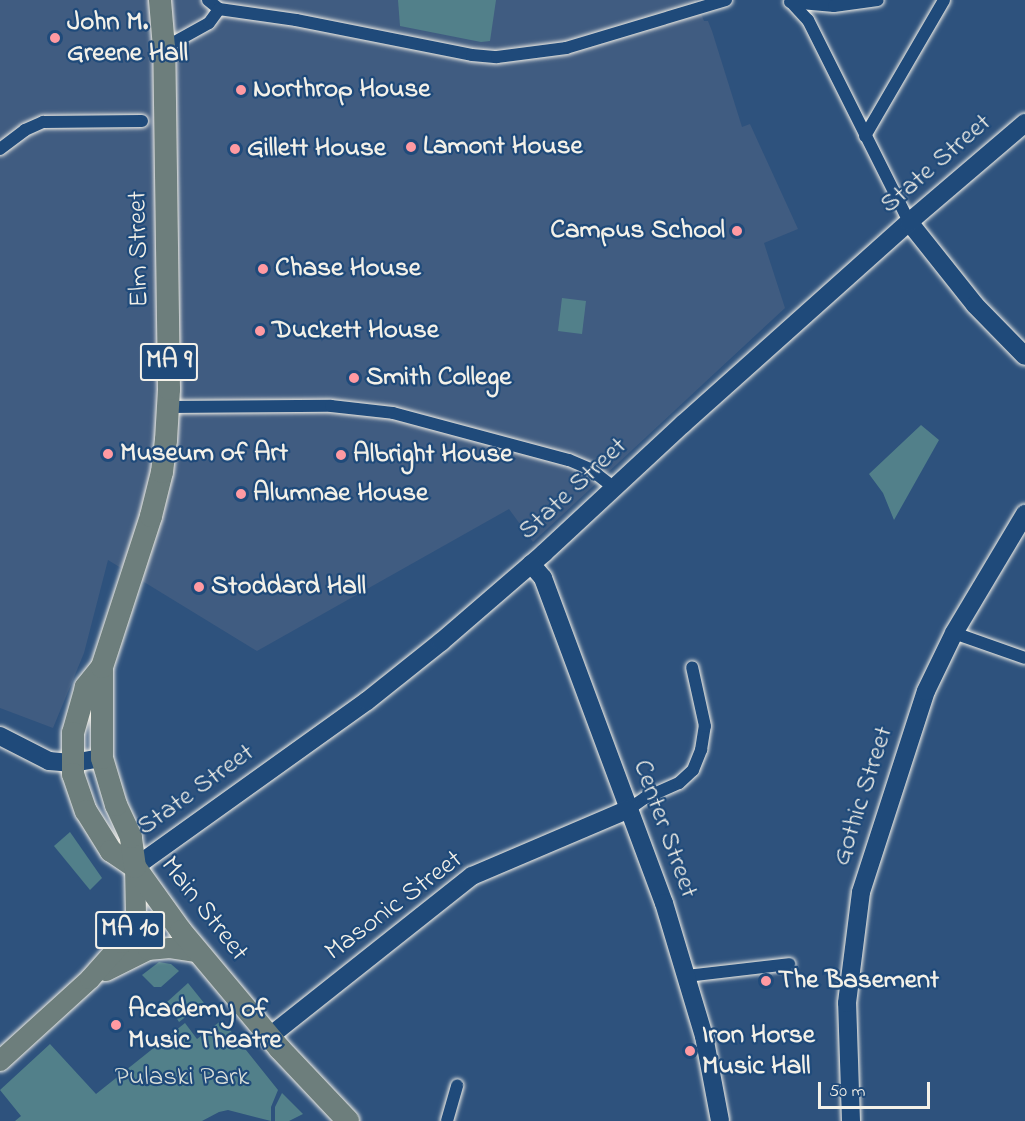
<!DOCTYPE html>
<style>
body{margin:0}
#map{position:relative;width:1025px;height:1121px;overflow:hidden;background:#2e527d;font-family:"Indie Flower",sans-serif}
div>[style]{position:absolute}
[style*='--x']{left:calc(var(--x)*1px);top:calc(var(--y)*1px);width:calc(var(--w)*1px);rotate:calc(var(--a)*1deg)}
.built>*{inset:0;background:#405c81}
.green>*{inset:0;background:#52808a}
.roads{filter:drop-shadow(0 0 2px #f4f1e8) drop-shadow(0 0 2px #f4f1e8)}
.street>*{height:12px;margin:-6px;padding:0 6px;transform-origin:6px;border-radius:6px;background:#1f4a7a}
.secondary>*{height:18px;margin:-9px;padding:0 9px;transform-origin:9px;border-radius:9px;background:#1f4a7a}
.primary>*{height:20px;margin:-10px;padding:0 10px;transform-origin:10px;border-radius:10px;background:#6d7e7c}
.highway>*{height:22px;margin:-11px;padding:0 11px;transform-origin:11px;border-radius:11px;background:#6d7e7c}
.dots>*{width:16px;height:16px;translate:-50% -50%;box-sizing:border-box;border:3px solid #1f4a7a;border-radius:50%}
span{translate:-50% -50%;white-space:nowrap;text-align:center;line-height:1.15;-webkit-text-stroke:4.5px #1f4a7a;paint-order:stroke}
.shield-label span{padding:2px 4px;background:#1f4a7a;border:2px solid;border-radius:4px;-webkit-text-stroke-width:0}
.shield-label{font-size:26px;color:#f4f1e8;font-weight:700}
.poi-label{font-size:27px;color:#f4f1e8;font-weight:700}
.left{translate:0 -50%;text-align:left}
.right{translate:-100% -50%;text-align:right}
.street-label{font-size:27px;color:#f4f1e8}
.park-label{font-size:27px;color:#dce0da}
.scale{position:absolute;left:818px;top:1082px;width:112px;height:27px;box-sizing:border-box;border:3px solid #f4f1e8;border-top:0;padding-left:8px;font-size:18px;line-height:21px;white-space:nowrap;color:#f4f1e8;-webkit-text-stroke:4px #1f4a7a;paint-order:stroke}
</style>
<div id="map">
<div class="built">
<div style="clip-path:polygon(0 0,696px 0,704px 21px,708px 21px,712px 31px,742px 127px,750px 124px,798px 229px,764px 243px,785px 308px,533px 542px,509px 509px,257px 651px,108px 560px,84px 653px,53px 728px,0 708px)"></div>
</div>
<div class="green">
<div style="clip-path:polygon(398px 0,496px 0,490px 41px,481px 42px,400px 26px)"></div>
<div style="clip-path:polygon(562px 298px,586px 301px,582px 334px,558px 331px)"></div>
<div style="clip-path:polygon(921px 425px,939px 440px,894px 520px,883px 493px,869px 474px)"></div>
<div style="clip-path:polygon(70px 832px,102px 878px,90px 890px,54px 846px)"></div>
<div style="clip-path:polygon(159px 962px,171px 964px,179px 971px,161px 987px,154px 987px,142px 975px)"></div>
<div style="clip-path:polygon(188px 983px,204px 1003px,179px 1022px,167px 1002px)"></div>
<div style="clip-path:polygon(222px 1020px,278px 1090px,271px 1107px,271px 1121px,228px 1110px,219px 1112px,202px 1121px,15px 1121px,21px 1116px,0 1090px,50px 1044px,96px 1094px,185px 1023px,197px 1039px)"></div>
<div style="clip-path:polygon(282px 1093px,303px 1114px,289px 1121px,275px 1121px,275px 1107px)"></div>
</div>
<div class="roads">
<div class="street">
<div style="--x:208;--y:0;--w:14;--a:39"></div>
<div style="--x:219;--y:9;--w:78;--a:8.1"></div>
<div style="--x:296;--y:20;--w:179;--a:11.2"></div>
<div style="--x:472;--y:55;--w:25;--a:5"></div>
<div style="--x:497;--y:57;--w:70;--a:-7.4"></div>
<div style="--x:566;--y:48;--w:167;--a:-16.7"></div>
<div style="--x:790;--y:2;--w:44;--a:5.2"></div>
<div style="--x:834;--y:6;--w:44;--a:-7.8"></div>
<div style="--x:791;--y:2;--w:25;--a:47"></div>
<div style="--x:808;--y:20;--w:226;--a:63.4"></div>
<div style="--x:164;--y:48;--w:51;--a:-29.1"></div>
<div style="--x:209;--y:23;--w:17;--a:-54"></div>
<div style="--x:865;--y:136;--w:157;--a:-59.8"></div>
<div style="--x:0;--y:149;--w:31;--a:-37"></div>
<div style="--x:25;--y:130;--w:20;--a:-24"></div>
<div style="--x:43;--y:122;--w:99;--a:-0.6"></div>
<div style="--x:168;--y:407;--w:163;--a:-0.4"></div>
<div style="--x:331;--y:406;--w:62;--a:6.4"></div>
<div style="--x:393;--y:413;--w:182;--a:15"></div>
<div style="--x:569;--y:460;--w:23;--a:23"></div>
<div style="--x:590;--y:469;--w:31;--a:38"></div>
<div style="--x:954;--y:633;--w:75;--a:19.4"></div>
<div style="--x:629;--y:809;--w:19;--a:-35"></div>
<div style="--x:645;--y:798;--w:37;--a:-24"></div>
<div style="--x:679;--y:783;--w:19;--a:-43"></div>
<div style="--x:693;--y:770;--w:22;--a:-68"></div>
<div style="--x:701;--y:750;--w:24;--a:-81"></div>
<div style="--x:705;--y:726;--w:60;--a:-102.4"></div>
<div style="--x:686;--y:976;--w:104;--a:-6.6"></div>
<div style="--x:447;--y:1121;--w:37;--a:-74"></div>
</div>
<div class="secondary">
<div style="--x:909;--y:222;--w:106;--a:51.5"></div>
<div style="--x:975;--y:305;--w:71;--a:45.6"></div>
<div style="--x:531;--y:564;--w:18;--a:49"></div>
<div style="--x:543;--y:578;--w:347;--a:69.6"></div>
<div style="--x:664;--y:903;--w:139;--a:73.3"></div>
<div style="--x:704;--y:1036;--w:86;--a:79.3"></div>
<div style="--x:0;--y:736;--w:55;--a:27"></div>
<div style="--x:49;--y:761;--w:24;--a:5"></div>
<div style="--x:73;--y:763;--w:29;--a:-10"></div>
<div style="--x:135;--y:867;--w:285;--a:-35.6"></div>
<div style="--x:367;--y:701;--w:95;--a:-38.6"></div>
<div style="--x:441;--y:642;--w:136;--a:-40.8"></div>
<div style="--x:544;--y:553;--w:190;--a:-42.9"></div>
<div style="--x:683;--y:424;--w:303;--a:-41.8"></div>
<div style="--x:909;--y:222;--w:153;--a:-40.5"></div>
<div style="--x:270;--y:1036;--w:258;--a:-38.4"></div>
<div style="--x:472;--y:876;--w:171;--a:-23.1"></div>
<div style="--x:851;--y:1121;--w:118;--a:-91.9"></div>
<div style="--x:847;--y:1003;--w:112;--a:-82.8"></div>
<div style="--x:861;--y:892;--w:211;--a:-72.1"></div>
<div style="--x:926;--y:691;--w:64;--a:-64.2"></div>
<div style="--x:954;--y:633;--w:139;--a:-59.2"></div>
</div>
<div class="primary">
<div style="--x:106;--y:971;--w:47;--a:-26.6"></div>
<div style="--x:148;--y:950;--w:22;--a:-5"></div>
<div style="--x:170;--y:948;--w:30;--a:9"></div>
<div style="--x:0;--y:1061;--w:122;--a:-42.3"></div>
<div style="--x:90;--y:979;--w:48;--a:-48.4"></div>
<div style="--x:122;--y:943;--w:31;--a:-63"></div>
<div style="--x:136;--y:915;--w:48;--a:-91.2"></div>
</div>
<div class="highway">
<div style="--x:102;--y:667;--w:26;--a:129"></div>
<div style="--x:86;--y:687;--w:48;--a:105.8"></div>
<div style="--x:73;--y:733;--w:41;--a:90"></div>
<div style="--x:73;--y:774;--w:39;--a:71"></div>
<div style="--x:86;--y:811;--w:47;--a:58"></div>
<div style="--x:111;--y:851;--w:29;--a:34"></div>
<div style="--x:135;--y:867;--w:79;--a:54.3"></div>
<div style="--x:181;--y:931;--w:154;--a:50"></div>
<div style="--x:280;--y:1049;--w:99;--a:46.6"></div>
<div style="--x:135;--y:867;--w:30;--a:-98"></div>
<div style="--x:131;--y:837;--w:35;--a:-115"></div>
<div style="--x:116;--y:805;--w:49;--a:-106.6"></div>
<div style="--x:102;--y:758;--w:91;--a:-90"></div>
<div style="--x:102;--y:667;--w:159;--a:-72"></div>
<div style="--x:151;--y:516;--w:45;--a:-76"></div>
<div style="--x:162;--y:472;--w:32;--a:-83"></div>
<div style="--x:166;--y:440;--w:51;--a:-86.6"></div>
<div style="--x:169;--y:389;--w:341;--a:-90.8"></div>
<div style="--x:164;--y:48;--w:48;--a:-94.8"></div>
</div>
</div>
<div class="dots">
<div style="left:55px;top:38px;background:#ff9aa2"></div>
<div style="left:241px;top:90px;background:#ff9aa2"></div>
<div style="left:411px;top:147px;background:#ff9aa2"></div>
<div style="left:235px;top:149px;background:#ff9aa2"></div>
<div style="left:737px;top:231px;background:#ff9aa2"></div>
<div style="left:263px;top:269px;background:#ff9aa2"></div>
<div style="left:260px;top:331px;background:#ff9aa2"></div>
<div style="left:354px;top:378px;background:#ff9aa2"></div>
<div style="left:108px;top:454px;background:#ff9aa2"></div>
<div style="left:341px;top:455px;background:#ff9aa2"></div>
<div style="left:241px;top:494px;background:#ff9aa2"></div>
<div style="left:199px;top:587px;background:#ff9aa2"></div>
<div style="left:766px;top:981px;background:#ff9aa2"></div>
<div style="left:116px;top:1025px;background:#ff9aa2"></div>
<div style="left:690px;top:1051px;background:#ff9aa2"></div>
</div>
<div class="shield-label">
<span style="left:169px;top:362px">MA 9</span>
<span style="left:130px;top:930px">MA 10</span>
</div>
<div class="poi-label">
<span class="left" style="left:67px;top:38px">John M.<br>Greene Hall</span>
<span class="left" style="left:253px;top:90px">Northrop House</span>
<span class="left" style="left:423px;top:147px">Lamont House</span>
<span class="left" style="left:247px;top:149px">Gillett House</span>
<span class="right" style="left:725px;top:231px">Campus School</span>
<span class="left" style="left:275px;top:269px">Chase House</span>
<span class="left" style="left:272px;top:331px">Duckett House</span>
<span class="left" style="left:366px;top:378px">Smith College</span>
<span class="left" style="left:120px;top:454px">Museum of Art</span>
<span class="left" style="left:353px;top:455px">Albright House</span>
<span class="left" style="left:253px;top:494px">Alumnae House</span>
<span class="left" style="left:211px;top:587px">Stoddard Hall</span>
<span class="left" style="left:778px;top:981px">The Basement</span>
<span class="left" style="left:128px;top:1025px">Academy of<br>Music Theatre</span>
<span class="left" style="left:702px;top:1051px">Iron Horse<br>Music Hall</span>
</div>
<div class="street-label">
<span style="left:936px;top:164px;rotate:-41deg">State Street</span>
<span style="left:139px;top:249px;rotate:-91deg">Elm Street</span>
<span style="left:573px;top:489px;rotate:-43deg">State Street</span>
<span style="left:196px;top:790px;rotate:-36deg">State Street</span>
<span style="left:863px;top:796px;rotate:-72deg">Gothic Street</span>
<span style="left:665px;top:829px;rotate:70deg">Center Street</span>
<span style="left:394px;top:906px;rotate:-37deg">Masonic Street</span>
<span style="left:204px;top:909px;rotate:52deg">Main Street</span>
</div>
<div class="park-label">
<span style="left:182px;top:1078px">Pulaski Park</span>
</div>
<div class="scale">50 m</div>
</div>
